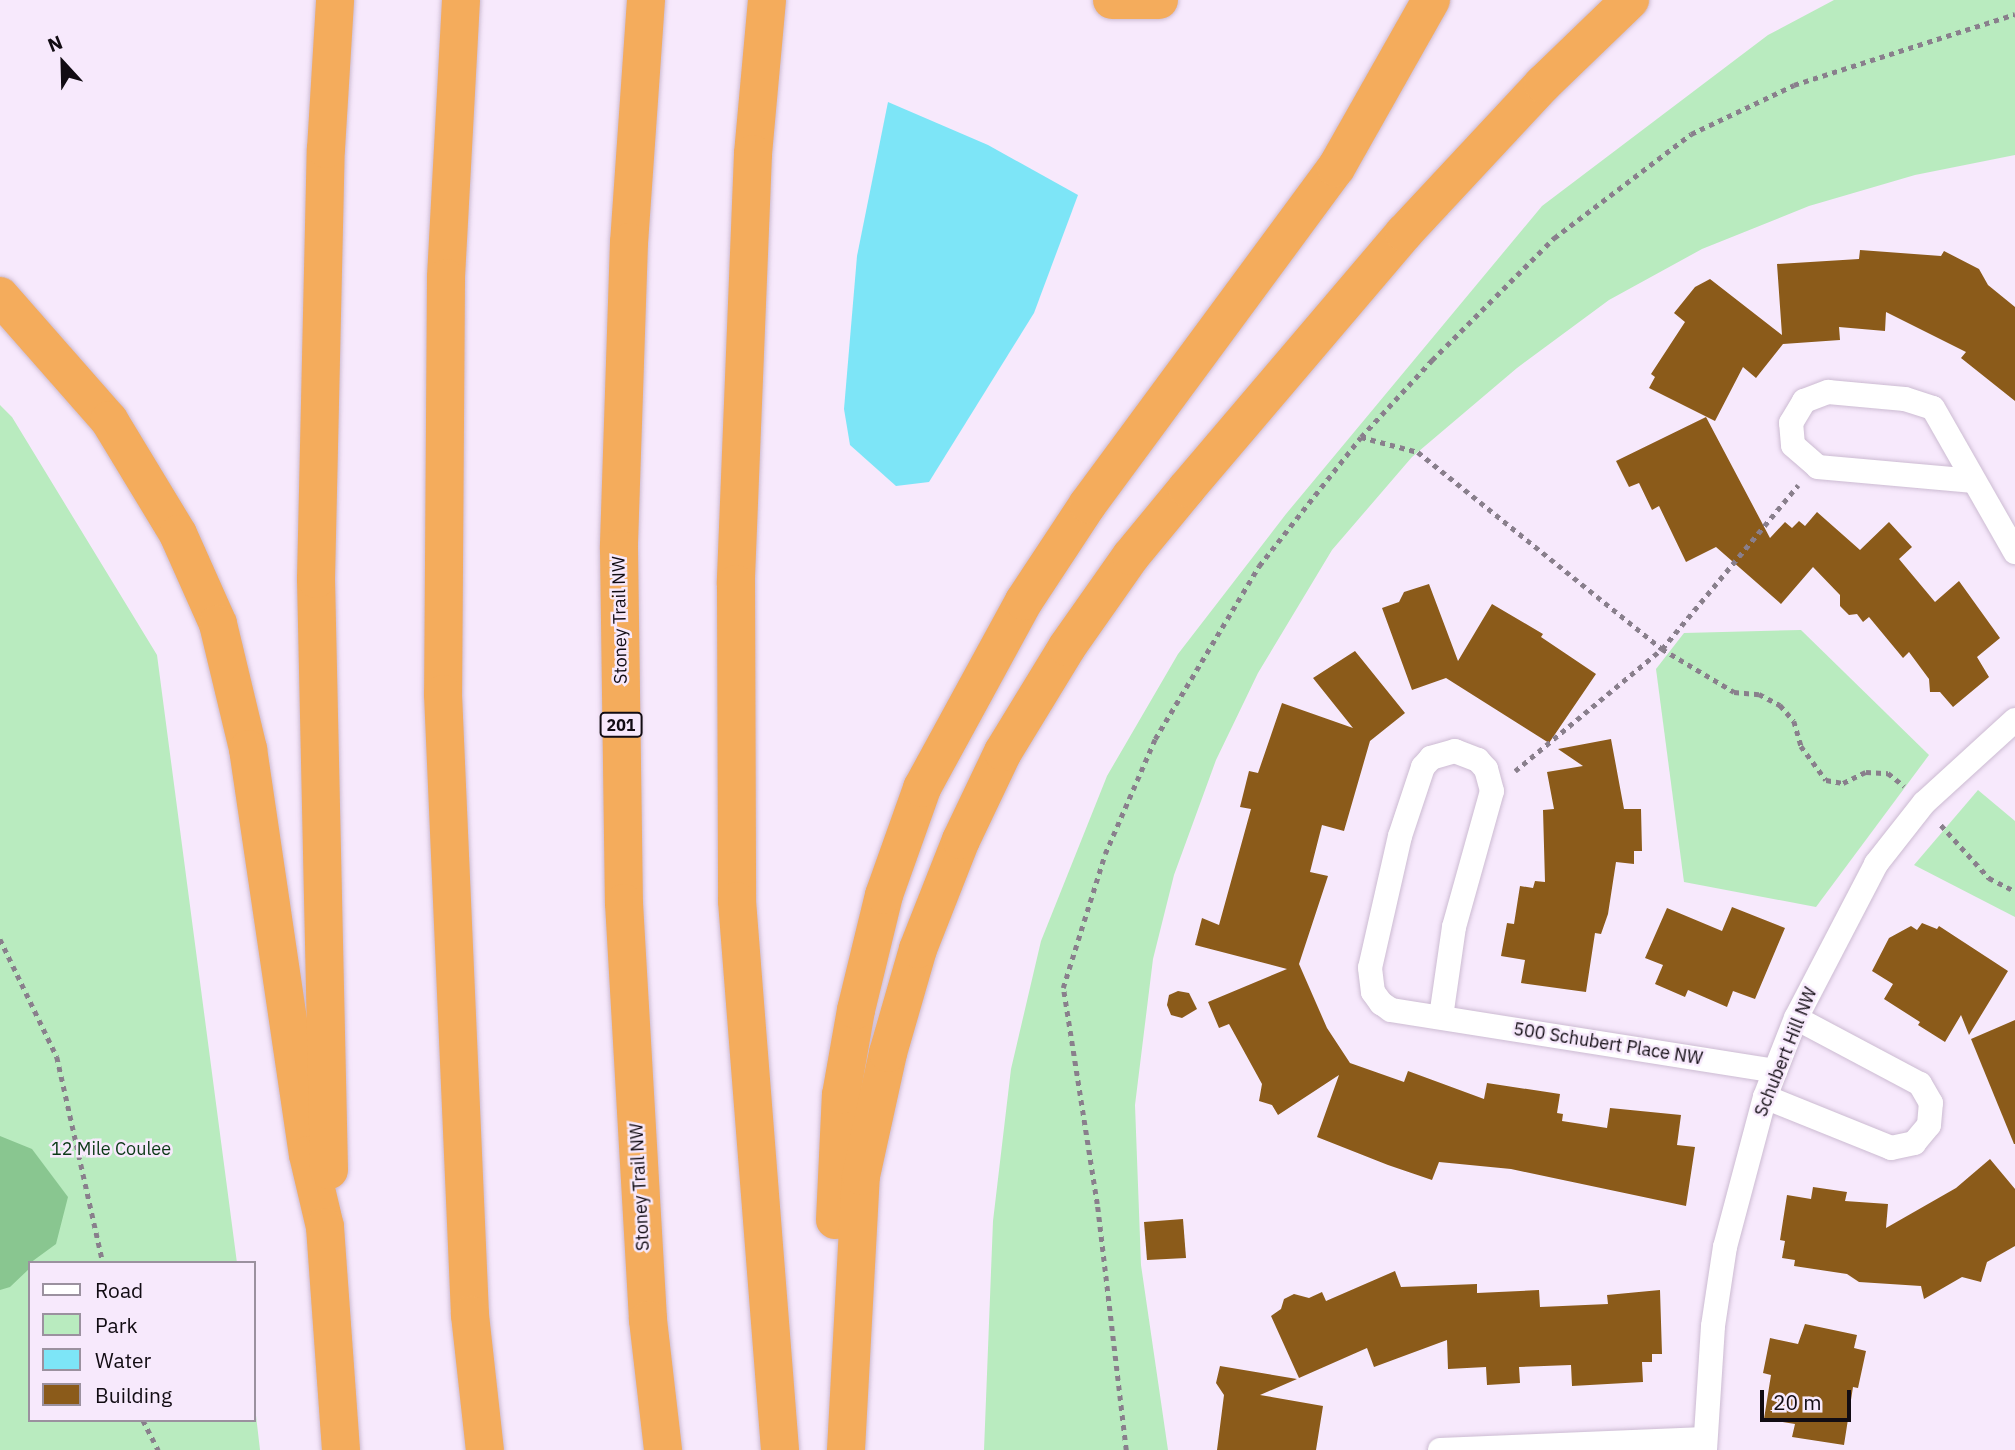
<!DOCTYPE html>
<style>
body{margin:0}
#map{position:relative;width:2015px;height:1450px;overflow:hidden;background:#f7e9fc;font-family:"IBM Plex Sans",sans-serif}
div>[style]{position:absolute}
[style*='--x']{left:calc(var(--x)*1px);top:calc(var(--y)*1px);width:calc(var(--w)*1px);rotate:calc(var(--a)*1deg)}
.green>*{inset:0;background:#b9ebbf}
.forest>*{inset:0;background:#89c690}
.water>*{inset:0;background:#7de5f7}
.building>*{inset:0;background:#8b5b1a}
.path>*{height:4.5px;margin-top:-2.25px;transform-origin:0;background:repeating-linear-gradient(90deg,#897f8c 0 5px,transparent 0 10px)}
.roads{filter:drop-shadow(0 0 2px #ccbbd2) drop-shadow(0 0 2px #ccbbd2)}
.street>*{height:24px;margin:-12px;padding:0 12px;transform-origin:12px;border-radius:12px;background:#fff}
.highway>*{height:38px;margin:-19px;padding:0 19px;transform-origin:19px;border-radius:19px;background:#f4ac5c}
span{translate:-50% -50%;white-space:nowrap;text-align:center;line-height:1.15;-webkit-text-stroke:5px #f7e9fc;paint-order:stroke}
.shield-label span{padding:2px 5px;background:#f7e9fc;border:2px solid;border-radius:5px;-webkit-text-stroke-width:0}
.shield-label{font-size:16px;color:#120c13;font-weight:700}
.street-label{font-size:18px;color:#120c13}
.park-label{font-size:18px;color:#0b3916}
.legend{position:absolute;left:28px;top:1261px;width:228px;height:161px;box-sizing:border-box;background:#f7e9fc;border:2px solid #9b919f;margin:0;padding:9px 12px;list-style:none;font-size:21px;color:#120c13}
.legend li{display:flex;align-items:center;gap:14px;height:35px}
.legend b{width:35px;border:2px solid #9b919f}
.north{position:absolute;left:28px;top:28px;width:70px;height:70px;-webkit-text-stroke:5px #f7e9fc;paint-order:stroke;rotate:338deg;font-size:19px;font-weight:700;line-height:28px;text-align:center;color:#120c13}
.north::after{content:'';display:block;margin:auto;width:24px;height:32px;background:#120c13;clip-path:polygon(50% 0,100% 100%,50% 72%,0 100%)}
.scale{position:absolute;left:1760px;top:1390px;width:91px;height:32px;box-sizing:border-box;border:4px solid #120c13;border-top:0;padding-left:9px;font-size:21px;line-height:24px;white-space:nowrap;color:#120c13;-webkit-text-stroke:5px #f7e9fc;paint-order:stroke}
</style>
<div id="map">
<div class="green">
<div style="clip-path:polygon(1834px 0,2015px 0,2015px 155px,1915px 175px,1809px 206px,1702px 249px,1609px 300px,1517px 368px,1412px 457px,1332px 550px,1258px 673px,1216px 760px,1174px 875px,1153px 959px,1135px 1105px,1141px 1265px,1168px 1450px,984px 1450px,993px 1221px,1011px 1069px,1041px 941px,1107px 776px,1178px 654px,1286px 514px,1542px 206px,1768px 35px)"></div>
<div style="clip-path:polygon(0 405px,12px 417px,157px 655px,237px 1263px,30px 1263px,30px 1420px,254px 1420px,254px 1398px,260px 1450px,0 1450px)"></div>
<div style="clip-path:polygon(1801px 630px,1929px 755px,1816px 907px,1684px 882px,1656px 669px,1684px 633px)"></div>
<div style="clip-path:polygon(1978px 790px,2015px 821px,2015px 917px,1914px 865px)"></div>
</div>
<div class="forest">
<div style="clip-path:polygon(0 1136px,32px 1149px,68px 1197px,56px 1244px,30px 1263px,30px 1268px,10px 1287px,0 1290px)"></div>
</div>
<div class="water">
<div style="clip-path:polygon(888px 102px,988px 145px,1078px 195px,1034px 313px,929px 482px,896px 486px,850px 445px,844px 409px,857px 256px)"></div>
</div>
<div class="building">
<div style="clip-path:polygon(1860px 250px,1941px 256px,1944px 251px,1979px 269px,1988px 285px,2015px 307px,2015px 401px,1961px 358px,1966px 352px,1886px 312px,1885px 331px,1839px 327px,1840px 340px,1783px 344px,1756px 378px,1743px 367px,1715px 421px,1649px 388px,1655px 377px,1651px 374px,1685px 322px,1674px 313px,1695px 287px,1710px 279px,1782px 335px,1777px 264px,1859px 259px)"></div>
<div style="clip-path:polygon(1706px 417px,1770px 538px,1785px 522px,1792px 528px,1799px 521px,1805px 526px,1817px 512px,1860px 550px,1889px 522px,1912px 547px,1899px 559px,1935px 602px,1959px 581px,2000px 638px,1977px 657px,1989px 677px,1953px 707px,1940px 692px,1930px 692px,1929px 679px,1909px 652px,1903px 658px,1869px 617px,1863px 622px,1857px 614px,1849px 615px,1840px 606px,1840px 595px,1813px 567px,1781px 604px,1716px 547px,1686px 562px,1659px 506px,1652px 510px,1639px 483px,1629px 487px,1616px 461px)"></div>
<div style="clip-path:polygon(1429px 584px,1458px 661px,1492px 604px,1543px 634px,1541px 637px,1596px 674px,1549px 743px,1446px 678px,1412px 690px,1382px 608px,1399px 602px,1404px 592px)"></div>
<div style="clip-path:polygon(1355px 651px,1405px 713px,1370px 741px,1344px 831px,1322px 825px,1310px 872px,1328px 876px,1299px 964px,1327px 1028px,1350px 1063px,1404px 1082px,1408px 1071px,1484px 1099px,1487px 1083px,1560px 1094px,1557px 1113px,1563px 1114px,1562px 1121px,1607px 1128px,1610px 1108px,1681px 1115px,1677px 1145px,1695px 1147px,1686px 1206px,1511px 1169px,1439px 1162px,1432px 1180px,1388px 1165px,1317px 1137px,1339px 1075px,1278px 1115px,1272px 1105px,1259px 1101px,1262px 1084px,1229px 1024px,1219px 1028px,1208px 1002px,1287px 969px,1195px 945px,1202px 918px,1219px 925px,1251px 809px,1240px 807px,1249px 771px,1258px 773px,1282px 703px,1353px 728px,1313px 678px)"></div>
<div style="clip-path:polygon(1611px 739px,1624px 809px,1641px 809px,1642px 851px,1634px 851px,1634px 864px,1616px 862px,1608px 914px,1601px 934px,1595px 933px,1586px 992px,1521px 983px,1525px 960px,1501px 956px,1507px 923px,1514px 924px,1520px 886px,1533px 888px,1535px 881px,1545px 882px,1543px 810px,1554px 809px,1547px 772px,1583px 766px,1558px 749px)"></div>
<div style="clip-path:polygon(1732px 907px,1785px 928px,1755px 999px,1733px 991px,1727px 1007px,1688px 990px,1685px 997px,1655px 984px,1663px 965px,1645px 958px,1667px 908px,1722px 931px)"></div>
<div style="clip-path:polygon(1922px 923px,1937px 929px,1939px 926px,2008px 971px,1969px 1035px,1961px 1015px,1945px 1042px,1918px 1025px,1920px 1022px,1884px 999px,1893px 984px,1872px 971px,1889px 938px,1911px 926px,1917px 930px)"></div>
<div style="clip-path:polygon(1178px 991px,1189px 993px,1197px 1009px,1182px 1018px,1171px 1015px,1167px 1005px,1169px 995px)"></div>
<div style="clip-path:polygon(2015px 1020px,2015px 1144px,2014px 1144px,1971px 1039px)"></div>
<div style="clip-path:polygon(1990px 1159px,2015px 1189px,2015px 1246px,1987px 1262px,1981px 1282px,1962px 1277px,1924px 1299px,1921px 1286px,1859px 1282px,1847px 1274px,1794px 1266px,1795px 1260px,1782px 1258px,1785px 1241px,1780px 1240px,1787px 1195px,1811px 1199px,1813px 1187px,1847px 1192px,1845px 1201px,1888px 1204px,1886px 1228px,1956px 1188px)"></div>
<div style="clip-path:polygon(1183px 1219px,1186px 1258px,1147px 1260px,1144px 1222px)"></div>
<div style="clip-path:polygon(1395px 1271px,1401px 1287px,1477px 1284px,1477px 1293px,1539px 1290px,1540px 1307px,1608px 1304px,1607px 1295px,1660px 1290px,1662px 1354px,1652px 1354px,1652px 1362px,1642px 1362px,1643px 1382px,1572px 1386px,1571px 1365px,1519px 1367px,1520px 1383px,1487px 1385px,1486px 1367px,1448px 1369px,1447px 1340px,1374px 1367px,1367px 1348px,1299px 1378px,1271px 1316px,1281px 1309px,1284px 1299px,1294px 1294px,1309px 1298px,1322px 1292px,1326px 1301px)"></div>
<div style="clip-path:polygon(1805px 1324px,1857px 1335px,1854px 1348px,1866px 1351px,1858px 1388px,1853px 1387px,1844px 1445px,1792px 1437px,1795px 1424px,1764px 1419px,1771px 1375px,1763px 1373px,1770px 1338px,1798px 1344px)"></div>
<div style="clip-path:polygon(1220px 1366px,1297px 1379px,1260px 1395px,1323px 1406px,1316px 1450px,1217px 1450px,1224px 1395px,1216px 1383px)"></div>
</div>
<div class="path">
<div style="--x:1361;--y:437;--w:59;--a:14.7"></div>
<div style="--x:1418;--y:452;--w:314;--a:38.9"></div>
<div style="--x:1662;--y:649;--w:84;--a:30.8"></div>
<div style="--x:1734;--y:692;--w:25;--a:5"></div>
<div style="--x:1759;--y:694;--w:24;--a:28"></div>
<div style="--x:1780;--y:705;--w:21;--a:49"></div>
<div style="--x:1794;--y:721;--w:26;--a:74"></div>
<div style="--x:1801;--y:746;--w:42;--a:53.7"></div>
<div style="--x:1826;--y:780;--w:17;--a:10"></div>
<div style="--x:1843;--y:783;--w:25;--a:-26"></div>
<div style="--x:1866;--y:772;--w:22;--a:3"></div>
<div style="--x:1888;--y:773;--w:21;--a:39"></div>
<div style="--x:1515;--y:771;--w:191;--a:-39.7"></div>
<div style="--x:1662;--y:649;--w:213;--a:-50.3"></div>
<div style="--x:1941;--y:825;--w:72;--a:47.8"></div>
<div style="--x:1989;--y:878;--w:29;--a:27"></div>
<div style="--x:0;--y:939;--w:131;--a:64.2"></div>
<div style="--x:57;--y:1057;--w:211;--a:77.4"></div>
<div style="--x:143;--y:1420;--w:34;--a:63"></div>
<div style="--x:1126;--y:1450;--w:248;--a:-96.7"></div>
<div style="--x:1097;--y:1204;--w:219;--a:-98.9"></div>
<div style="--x:1063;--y:988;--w:140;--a:-72.6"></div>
<div style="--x:1105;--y:854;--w:125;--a:-66.5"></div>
<div style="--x:1155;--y:739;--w:202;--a:-59"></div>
<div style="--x:1259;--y:566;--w:164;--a:-51.7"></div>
<div style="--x:1361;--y:437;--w:105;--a:-47.3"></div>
<div style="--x:1432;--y:360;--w:173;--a:-45"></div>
<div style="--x:1554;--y:238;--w:172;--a:-37.2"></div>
<div style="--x:1691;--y:134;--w:114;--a:-25.4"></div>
<div style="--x:1794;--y:85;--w:232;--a:-17.8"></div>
</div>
<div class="roads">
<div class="street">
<div style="--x:1974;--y:481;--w:157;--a:-174.9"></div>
<div style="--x:1818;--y:467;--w:33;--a:-139"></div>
<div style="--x:1793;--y:445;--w:22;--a:-95"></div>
<div style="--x:1791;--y:423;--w:26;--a:-59"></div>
<div style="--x:1804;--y:401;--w:26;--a:-21"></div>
<div style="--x:1828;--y:392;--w:77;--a:5.2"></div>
<div style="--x:1905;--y:399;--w:29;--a:18"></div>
<div style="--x:1933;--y:408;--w:166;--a:60.3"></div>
<div style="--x:1441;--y:1017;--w:91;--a:-81.8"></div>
<div style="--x:1454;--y:927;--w:141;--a:-74.4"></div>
<div style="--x:1492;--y:791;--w:23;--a:-105"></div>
<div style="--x:1486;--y:769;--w:12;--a:-132"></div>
<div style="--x:1478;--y:760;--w:25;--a:-159"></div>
<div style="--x:1455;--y:751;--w:25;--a:164"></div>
<div style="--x:1431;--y:758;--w:12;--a:132"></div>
<div style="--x:1423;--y:767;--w:73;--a:108.4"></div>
<div style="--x:1400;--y:836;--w:135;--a:102.8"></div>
<div style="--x:1370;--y:968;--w:24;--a:83"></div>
<div style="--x:1373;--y:992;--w:14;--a:54"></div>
<div style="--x:1381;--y:1003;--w:12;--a:35"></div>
<div style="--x:1391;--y:1010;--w:389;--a:9"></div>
<div style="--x:1765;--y:1097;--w:136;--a:22"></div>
<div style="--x:1891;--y:1148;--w:24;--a:-12"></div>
<div style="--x:1914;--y:1143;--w:23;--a:-50"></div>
<div style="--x:1929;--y:1125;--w:22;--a:-85"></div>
<div style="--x:1931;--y:1103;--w:22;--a:-120"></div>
<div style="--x:1920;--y:1084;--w:140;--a:-152"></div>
<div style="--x:1440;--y:1450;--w:265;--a:-2.4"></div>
<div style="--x:1705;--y:1450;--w:124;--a:-86.3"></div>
<div style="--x:1713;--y:1326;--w:80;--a:-81.4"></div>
<div style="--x:1725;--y:1247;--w:155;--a:-75.1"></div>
<div style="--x:1765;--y:1097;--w:85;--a:-68.6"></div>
<div style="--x:1796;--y:1018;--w:174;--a:-62.5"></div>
<div style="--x:1876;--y:864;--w:78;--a:-51.8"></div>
<div style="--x:1924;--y:803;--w:123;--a:-42.4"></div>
</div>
<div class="highway">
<div style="--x:461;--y:0;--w:278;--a:93.1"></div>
<div style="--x:446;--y:278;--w:416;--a:90.4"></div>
<div style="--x:443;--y:694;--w:622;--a:87.51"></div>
<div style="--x:470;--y:1315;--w:136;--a:83.7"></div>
<div style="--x:646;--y:0;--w:243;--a:94"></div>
<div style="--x:629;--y:242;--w:307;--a:91.9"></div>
<div style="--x:619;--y:549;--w:354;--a:89.2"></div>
<div style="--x:624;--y:903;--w:418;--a:86.7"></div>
<div style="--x:648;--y:1320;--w:131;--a:83.4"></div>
<div style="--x:767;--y:0;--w:155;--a:95.2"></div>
<div style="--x:753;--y:154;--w:430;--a:92.3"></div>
<div style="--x:736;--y:584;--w:317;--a:89.8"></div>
<div style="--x:737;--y:901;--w:551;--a:85.52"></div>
<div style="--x:1112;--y:0;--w:47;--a:0"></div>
<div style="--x:0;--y:296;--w:165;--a:48.7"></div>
<div style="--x:109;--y:420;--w:133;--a:58.8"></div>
<div style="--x:178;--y:534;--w:98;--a:66"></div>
<div style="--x:218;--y:624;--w:129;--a:76.5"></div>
<div style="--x:248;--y:749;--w:410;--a:81.6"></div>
<div style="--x:308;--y:1155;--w:74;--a:76.7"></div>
<div style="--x:325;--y:1227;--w:224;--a:85.9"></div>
<div style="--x:329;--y:1170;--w:591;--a:-91.26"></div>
<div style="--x:316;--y:579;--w:430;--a:-88.7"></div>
<div style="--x:326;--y:149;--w:149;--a:-86.5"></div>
<div style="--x:835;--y:1220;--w:125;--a:-87.3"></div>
<div style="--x:841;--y:1095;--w:86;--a:-80"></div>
<div style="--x:856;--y:1010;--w:118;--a:-76.3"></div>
<div style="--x:884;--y:895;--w:114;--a:-70.4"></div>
<div style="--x:922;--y:788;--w:213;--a:-61.4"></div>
<div style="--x:1024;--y:601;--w:116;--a:-56.6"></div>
<div style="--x:1088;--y:504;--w:418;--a:-53.6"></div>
<div style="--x:1336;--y:168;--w:193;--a:-60.5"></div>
<div style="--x:846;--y:1450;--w:274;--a:-86.9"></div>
<div style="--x:861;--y:1176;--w:126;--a:-77.6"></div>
<div style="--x:888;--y:1053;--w:108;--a:-73.9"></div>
<div style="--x:918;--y:949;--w:117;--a:-68.5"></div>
<div style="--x:961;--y:840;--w:98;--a:-64.5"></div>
<div style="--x:1003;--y:752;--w:123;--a:-58.6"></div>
<div style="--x:1067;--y:647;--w:111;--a:-54.9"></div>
<div style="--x:1131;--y:556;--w:88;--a:-50.5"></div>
<div style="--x:1187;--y:488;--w:335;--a:-49.6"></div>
<div style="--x:1404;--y:233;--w:204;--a:-47"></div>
<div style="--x:1543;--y:84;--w:121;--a:-44"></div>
</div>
</div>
<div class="shield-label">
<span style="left:621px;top:725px">201</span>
</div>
<div class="street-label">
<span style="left:620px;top:620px;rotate:-91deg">Stoney Trail NW</span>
<span style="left:1608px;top:1044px;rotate:9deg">500 Schubert Place NW</span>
<span style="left:1786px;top:1052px;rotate:-68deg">Schubert Hill NW</span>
<span style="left:640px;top:1187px;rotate:-93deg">Stoney Trail NW</span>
</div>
<div class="park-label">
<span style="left:111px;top:1149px">12 Mile Coulee</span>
</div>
<ul class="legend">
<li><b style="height:9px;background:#fff"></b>Road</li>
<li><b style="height:19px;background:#b9ebbf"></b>Park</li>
<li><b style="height:19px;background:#7de5f7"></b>Water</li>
<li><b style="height:19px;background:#8b5b1a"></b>Building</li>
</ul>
<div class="north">N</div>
<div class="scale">20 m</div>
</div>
